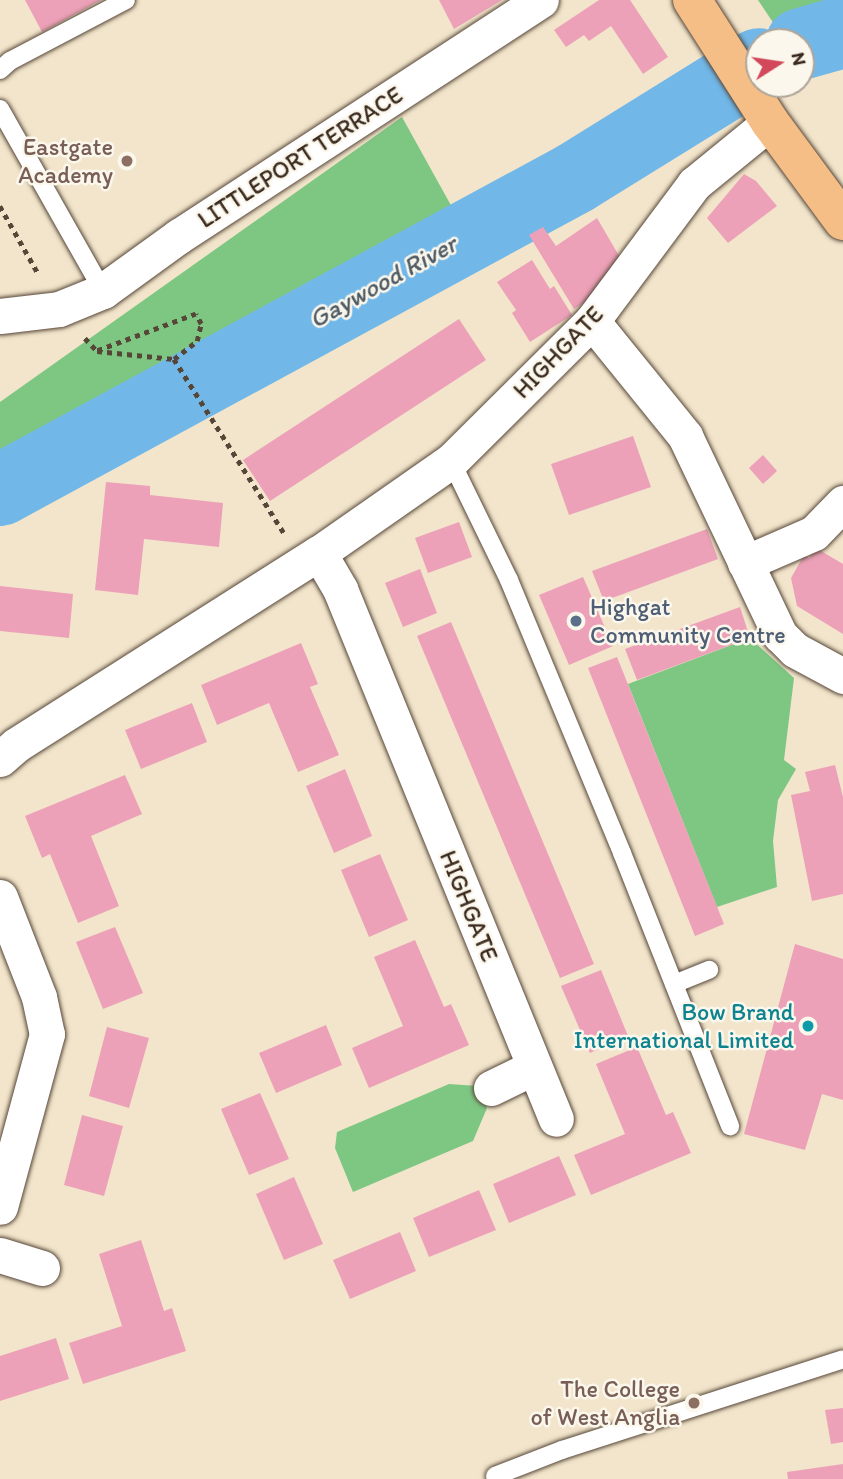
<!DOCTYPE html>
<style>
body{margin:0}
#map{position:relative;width:843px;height:1479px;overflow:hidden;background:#f2e5cb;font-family:Itim,sans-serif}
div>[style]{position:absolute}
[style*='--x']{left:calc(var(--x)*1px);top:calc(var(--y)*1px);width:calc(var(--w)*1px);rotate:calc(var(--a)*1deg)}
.green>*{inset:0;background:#7ec783}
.river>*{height:72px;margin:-36px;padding:0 36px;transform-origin:36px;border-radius:36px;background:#71b7e8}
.building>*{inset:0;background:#eca1b8}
.path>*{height:4.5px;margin-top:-2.25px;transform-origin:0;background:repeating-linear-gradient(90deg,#564638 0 5px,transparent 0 10px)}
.roads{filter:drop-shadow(0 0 2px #564638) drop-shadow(0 0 2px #564638)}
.lane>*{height:18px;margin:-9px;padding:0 9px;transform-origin:9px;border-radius:9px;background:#fff}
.street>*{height:35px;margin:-17.5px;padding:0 17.5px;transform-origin:17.5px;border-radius:17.5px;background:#fff}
.primary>*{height:38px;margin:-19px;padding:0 19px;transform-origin:19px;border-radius:19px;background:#f6be87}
.dots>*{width:19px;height:19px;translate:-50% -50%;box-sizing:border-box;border:4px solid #fbf7ec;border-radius:50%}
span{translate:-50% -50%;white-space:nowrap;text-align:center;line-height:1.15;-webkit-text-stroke:5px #fbf7ec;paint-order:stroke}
.education-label{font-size:24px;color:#785e54}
.right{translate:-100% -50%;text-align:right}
.street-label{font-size:24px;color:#3b2a1e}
.service-label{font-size:24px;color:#4e5e75}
.left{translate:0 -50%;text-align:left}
.culture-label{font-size:24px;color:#0d838f}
.water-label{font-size:26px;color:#4e5b65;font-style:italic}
.north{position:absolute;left:745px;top:28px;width:70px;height:70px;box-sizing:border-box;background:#fbf7ec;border:2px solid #aea59a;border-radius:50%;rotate:78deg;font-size:19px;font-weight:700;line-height:28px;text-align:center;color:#3b2a1e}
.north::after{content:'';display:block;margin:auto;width:24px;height:32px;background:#d1495b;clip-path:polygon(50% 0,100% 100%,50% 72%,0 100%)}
</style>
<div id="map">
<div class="green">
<div style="clip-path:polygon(758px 0,843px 0,843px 15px,780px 33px)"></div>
<div style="clip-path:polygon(402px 117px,478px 254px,202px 388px,27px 491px,0 449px,0 402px)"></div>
<div style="clip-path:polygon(750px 638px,794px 678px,784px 760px,796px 769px,778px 800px,773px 841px,777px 887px,717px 907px,628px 684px)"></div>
<div style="clip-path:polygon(449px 1084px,478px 1086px,487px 1108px,473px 1141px,353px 1192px,335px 1148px,337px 1132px)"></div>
</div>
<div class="river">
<div style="--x:801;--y:44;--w:44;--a:-15.9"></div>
<div style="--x:0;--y:490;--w:654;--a:-28.48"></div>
<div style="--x:575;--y:178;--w:216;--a:-31.8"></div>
</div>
<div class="building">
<div style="clip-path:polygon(25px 0,101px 0,42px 32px)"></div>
<div style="clip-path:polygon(439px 0,502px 0,454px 29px)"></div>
<div style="clip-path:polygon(599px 0,630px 0,668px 57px,643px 74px,611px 26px,589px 41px,584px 35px,566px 47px,554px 30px)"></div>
<div style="clip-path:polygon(744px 174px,756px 181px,777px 206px,728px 243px,707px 218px)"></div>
<div style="clip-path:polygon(597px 218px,625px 266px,600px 293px,574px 309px,529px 235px,543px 227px,556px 246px)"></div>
<div style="clip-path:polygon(532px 260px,550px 289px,554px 286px,572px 315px,530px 342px,512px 313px,516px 310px,497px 282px)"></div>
<div style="clip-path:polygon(459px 319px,486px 360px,270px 501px,243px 460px)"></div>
<div style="clip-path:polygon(633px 436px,651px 487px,569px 515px,551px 464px)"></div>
<div style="clip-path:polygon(763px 455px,777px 471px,763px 484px,749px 468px)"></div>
<div style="clip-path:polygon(106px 482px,150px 486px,150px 495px,223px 503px,219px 547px,144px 539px,138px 595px,95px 590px)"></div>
<div style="clip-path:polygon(459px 522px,472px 557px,428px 573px,415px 538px)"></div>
<div style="clip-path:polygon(707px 529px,718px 559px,604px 601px,592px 571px)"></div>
<div style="clip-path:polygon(816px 548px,843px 564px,843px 634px,797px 606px,791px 578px,804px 555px,809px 558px)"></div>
<div style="clip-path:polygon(420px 569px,437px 613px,403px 627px,385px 583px)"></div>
<div style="clip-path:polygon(583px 577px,613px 646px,569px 665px,539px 595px)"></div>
<div style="clip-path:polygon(0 586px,73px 594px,69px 638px,0 631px)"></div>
<div style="clip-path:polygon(740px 607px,750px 638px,637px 680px,625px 649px)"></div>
<div style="clip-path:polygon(451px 622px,594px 964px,560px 978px,417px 636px)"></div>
<div style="clip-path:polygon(301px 643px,318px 684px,310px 687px,339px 755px,298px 772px,269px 703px,217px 725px,201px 685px)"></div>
<div style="clip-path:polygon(617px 657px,724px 924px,695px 936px,588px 668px)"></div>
<div style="clip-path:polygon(192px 703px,207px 742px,141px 769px,125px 730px)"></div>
<div style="clip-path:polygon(835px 765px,843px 797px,843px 894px,812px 901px,791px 795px,810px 791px,805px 772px)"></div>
<div style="clip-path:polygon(345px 769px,372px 836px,334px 853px,306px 786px)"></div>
<div style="clip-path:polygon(125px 775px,142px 814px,91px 836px,119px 906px,78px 923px,50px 854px,42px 858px,25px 816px)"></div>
<div style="clip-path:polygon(380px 854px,408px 920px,369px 937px,341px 870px)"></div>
<div style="clip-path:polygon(115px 927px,143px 993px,103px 1009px,76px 942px)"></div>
<div style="clip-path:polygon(415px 940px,444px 1007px,451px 1004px,469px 1045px,369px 1088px,352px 1048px,403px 1026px,374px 957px)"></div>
<div style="clip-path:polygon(795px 944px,843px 959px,843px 1100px,822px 1094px,805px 1150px,744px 1134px)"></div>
<div style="clip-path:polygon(601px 970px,628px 1036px,590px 1053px,561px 986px)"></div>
<div style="clip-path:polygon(326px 1025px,342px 1065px,276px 1093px,259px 1053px)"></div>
<div style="clip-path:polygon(107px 1027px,149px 1038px,129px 1108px,89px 1096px)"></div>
<div style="clip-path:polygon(637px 1047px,666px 1115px,673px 1112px,691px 1153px,591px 1195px,574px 1155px,625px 1134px,596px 1064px)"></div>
<div style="clip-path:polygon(260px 1093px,289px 1159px,249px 1175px,221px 1109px)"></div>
<div style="clip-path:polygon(82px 1115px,123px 1126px,104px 1196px,64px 1185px)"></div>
<div style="clip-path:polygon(559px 1156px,576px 1195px,509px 1223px,493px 1184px)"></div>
<div style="clip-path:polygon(294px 1177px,323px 1244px,284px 1260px,256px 1194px)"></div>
<div style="clip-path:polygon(479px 1190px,496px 1230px,429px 1257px,413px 1218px)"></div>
<div style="clip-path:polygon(400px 1232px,416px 1271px,350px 1299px,333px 1260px)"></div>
<div style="clip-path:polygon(141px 1240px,164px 1311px,172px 1308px,186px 1351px,83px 1384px,69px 1343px,122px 1326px,99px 1254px)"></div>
<div style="clip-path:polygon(56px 1338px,69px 1379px,0 1401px,0 1356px)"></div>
<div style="clip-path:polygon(843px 1408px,843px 1442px,831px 1444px,825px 1410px)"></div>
<div style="clip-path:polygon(843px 1464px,843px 1479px,788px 1479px,787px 1472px)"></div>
</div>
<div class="path">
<div style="--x:0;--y:206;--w:79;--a:60.5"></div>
<div style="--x:85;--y:338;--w:18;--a:47"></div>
<div style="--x:97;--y:351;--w:77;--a:5.9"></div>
<div style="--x:174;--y:359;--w:29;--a:-38"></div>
<div style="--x:197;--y:341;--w:17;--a:-77"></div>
<div style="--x:201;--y:324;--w:11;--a:-117"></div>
<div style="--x:196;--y:314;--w:106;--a:159.5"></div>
<div style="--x:174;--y:359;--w:206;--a:57.7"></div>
</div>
<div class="roads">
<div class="lane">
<div style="--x:0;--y:70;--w:13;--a:-42"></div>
<div style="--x:10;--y:61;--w:131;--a:-27.7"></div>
<div style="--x:0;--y:109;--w:209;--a:60.5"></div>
<div style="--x:451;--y:461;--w:132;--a:64"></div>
<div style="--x:509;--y:580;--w:295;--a:67.5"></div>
<div style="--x:622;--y:853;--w:294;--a:68.4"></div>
<div style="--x:674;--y:984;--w:38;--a:-22"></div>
<div style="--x:495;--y:1476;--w:72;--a:-21.2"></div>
<div style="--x:562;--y:1450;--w:295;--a:-17.9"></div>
</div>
<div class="street">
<div style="--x:0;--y:316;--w:59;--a:-6.8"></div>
<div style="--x:59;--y:309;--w:48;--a:-22.2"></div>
<div style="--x:103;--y:291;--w:94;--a:-35.9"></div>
<div style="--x:179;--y:236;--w:432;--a:-33.1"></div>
<div style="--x:592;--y:321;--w:148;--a:51"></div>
<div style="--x:685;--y:436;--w:221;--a:64.5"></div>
<div style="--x:780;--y:635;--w:21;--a:45"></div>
<div style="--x:795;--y:650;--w:55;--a:28.4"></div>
<div style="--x:319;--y:553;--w:42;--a:59.7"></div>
<div style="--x:340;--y:589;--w:572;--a:67.83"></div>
<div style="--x:745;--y:563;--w:75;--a:-23.5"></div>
<div style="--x:814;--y:533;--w:42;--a:-46"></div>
<div style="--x:0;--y:759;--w:21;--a:-41"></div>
<div style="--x:16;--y:745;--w:359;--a:-32.4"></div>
<div style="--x:319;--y:553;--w:161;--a:-34.9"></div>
<div style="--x:451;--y:461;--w:199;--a:-44.8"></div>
<div style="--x:592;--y:321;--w:171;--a:-53.3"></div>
<div style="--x:694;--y:184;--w:98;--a:-39.2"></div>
<div style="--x:0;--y:897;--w:107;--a:68.7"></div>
<div style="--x:39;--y:997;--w:38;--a:78"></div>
<div style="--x:47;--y:1034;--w:179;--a:105.2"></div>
<div style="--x:491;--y:1088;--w:48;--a:-26"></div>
<div style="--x:0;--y:1255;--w:44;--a:17.2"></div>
</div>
<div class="primary">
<div style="--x:692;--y:0;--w:145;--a:57.4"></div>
<div style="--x:770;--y:122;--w:123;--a:53.6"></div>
</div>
</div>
<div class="dots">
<div style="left:127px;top:161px;background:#8d6e63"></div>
<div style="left:576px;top:621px;background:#5c6f8a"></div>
<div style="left:808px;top:1026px;background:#0f9aa8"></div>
<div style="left:694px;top:1403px;background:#8d6e63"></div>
</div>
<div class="education-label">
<span class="right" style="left:113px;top:161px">Eastgate<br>Academy</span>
<span class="right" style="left:680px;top:1403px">The College<br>of West Anglia</span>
</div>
<div class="street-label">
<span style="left:300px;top:157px;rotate:-33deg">LITTLEPORT TERRACE</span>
<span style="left:558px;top:352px;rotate:-46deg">HIGHGATE</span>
<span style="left:469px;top:906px;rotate:68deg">HIGHGATE</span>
</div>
<div class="service-label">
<span class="left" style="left:590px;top:621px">Highgat<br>Community Centre</span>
</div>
<div class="culture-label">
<span class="right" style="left:794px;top:1026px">Bow Brand<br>International Limited</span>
</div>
<div class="water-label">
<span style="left:383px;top:282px;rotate:-29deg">Gaywood River</span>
</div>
<div class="north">N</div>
</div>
